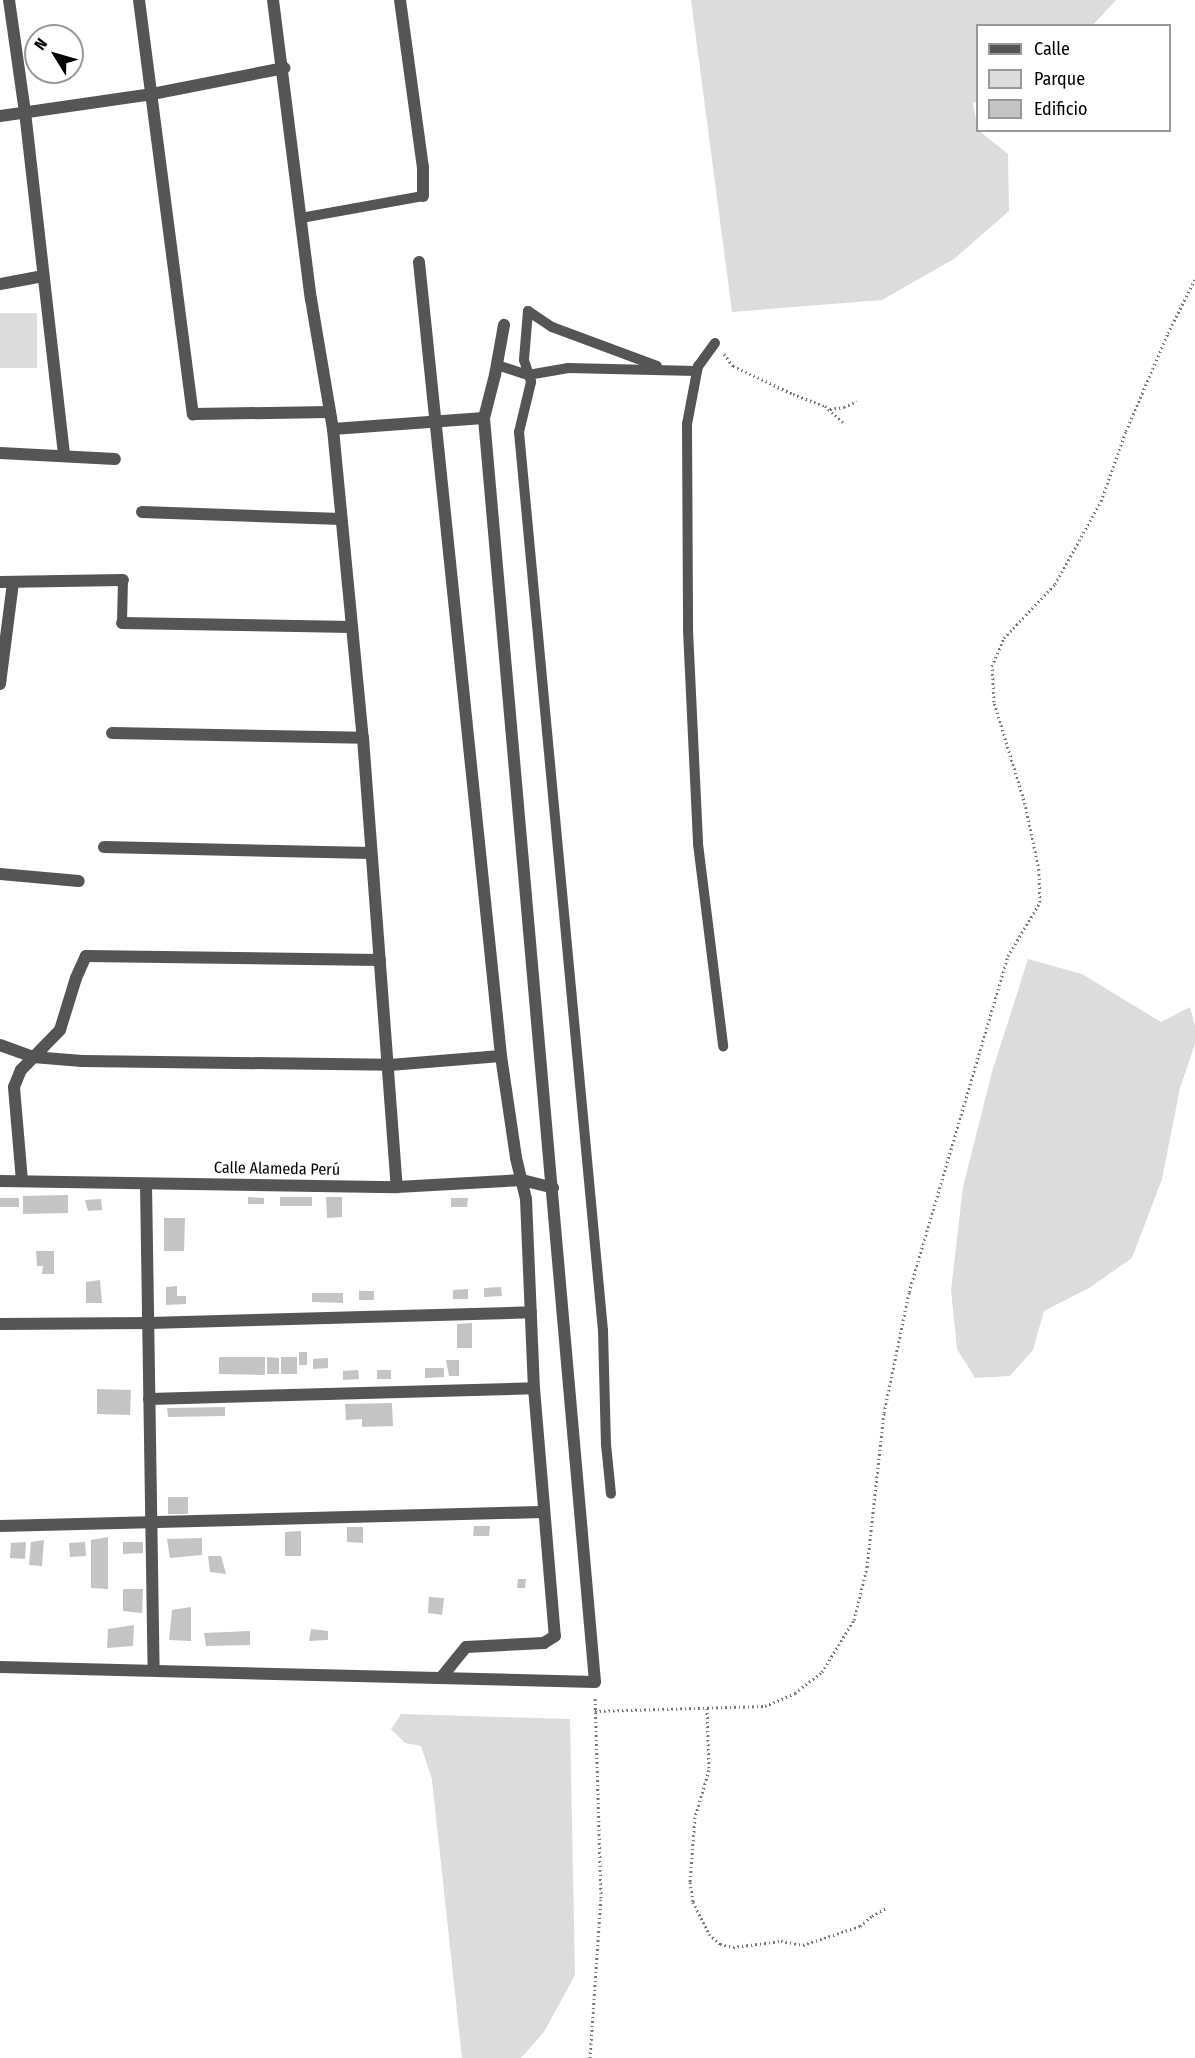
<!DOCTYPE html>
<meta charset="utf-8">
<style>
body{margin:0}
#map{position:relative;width:1195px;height:2058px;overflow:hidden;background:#fff;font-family:"Fira Sans Condensed",sans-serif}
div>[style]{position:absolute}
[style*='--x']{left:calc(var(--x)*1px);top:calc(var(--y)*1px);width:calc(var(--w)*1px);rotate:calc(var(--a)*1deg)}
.green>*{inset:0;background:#dcdcdc}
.building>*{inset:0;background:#c4c4c4}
.path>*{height:3px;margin-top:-1.5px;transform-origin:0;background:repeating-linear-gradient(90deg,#777 0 1.5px,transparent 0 4.5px)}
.lane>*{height:10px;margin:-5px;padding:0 5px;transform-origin:5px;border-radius:5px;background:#555}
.street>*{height:12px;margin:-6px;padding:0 6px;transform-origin:6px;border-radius:6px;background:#555}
span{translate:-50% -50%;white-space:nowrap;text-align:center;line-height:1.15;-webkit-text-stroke:6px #fff;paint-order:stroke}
.street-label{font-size:16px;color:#000}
.legend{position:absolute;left:976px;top:24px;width:195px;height:108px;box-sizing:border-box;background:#fff;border:2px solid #999;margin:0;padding:8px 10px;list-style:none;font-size:18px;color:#000}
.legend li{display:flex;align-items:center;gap:12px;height:30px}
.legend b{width:30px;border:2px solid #999}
.north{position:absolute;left:24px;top:24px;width:60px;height:60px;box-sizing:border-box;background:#fff;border:2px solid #999;border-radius:50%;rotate:307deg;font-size:16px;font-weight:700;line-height:24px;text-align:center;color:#000}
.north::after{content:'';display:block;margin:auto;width:21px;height:27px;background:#000;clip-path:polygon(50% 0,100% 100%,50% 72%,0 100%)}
</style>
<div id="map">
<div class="green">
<div style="clip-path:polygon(691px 0,1116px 0,1093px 25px,978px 26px,977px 101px,973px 103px,978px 130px,1008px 154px,1009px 211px,954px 259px,882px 300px,732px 312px)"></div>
<div style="clip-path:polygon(0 313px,37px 313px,37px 368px,0 368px)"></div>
<div style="clip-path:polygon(1028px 959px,1082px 974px,1161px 1022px,1190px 1007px,1195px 1026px,1195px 1044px,1180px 1088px,1162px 1179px,1132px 1258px,1089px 1288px,1044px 1311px,1033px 1350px,1010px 1376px,975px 1378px,957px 1349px,951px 1290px,963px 1187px,992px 1072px)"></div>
<div style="clip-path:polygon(401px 1714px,570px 1719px,575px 1975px,544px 2032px,521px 2058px,462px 2058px,432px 1780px,421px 1746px,405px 1743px,391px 1729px)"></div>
</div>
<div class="building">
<div style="clip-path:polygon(68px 1195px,68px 1213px,23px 1214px,23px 1196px)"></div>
<div style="clip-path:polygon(248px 1197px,264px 1198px,264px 1204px,248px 1204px)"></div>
<div style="clip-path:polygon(280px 1197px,312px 1197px,312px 1206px,280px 1206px)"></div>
<div style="clip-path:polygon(326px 1197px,342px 1197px,342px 1217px,327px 1218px)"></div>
<div style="clip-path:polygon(0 1198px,19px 1198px,19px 1207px,0 1207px)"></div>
<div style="clip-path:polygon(451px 1198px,468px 1198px,467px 1207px,451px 1207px)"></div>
<div style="clip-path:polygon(101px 1199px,102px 1210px,88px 1211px,85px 1200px)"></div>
<div style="clip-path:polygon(164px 1218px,185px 1218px,184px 1251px,164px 1251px)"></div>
<div style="clip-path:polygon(36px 1251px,54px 1251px,54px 1274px,42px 1274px,43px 1266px,37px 1266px)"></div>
<div style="clip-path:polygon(100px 1280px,102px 1303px,86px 1303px,86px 1282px)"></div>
<div style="clip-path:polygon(177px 1286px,177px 1296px,186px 1296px,186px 1304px,166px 1305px,166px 1287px)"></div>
<div style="clip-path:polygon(501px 1287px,502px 1296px,484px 1297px,484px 1288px)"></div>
<div style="clip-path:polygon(468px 1289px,468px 1299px,453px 1299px,453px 1290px)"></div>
<div style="clip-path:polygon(359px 1291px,374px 1291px,374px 1300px,359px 1300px)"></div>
<div style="clip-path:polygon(312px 1293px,343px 1293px,343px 1303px,312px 1302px)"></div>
<div style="clip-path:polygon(472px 1323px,472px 1348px,457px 1348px,457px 1324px)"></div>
<div style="clip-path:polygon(299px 1352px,307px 1352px,307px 1365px,299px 1365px)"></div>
<div style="clip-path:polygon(219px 1357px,265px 1357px,265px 1375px,219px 1374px)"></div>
<div style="clip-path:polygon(267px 1357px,279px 1358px,279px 1374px,267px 1374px)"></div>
<div style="clip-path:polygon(281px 1357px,297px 1357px,297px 1374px,281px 1374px)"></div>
<div style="clip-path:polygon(328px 1358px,328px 1368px,313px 1369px,313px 1359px)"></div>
<div style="clip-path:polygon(446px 1360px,459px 1360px,459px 1376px,449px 1376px)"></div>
<div style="clip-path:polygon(425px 1368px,444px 1368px,444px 1377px,425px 1378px)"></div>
<div style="clip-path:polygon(358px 1370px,359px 1379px,343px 1380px,343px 1371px)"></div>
<div style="clip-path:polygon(377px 1370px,391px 1370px,391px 1379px,377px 1379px)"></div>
<div style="clip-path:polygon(97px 1389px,131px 1390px,130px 1415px,97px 1414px)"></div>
<div style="clip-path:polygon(392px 1403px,393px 1426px,362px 1427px,362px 1419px,346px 1420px,345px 1404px)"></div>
<div style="clip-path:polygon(225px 1407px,225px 1416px,168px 1417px,167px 1408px)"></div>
<div style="clip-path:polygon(168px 1497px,188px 1497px,188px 1514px,168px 1514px)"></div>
<div style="clip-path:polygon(474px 1526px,490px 1526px,489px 1536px,473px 1536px)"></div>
<div style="clip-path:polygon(347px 1527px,363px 1527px,363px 1543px,347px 1542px)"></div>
<div style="clip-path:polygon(301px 1531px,301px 1556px,285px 1556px,285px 1532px)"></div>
<div style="clip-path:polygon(108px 1537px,108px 1589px,91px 1588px,91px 1540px)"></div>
<div style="clip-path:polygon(202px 1538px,202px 1555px,170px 1558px,167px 1539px)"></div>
<div style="clip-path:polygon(44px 1540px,42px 1566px,29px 1565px,31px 1542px)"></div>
<div style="clip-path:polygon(26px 1542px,25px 1559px,10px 1558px,11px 1543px)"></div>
<div style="clip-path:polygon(85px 1542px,86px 1556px,70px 1557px,69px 1543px)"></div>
<div style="clip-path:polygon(123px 1542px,143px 1542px,143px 1553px,123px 1554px)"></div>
<div style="clip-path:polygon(208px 1556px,221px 1556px,226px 1574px,210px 1572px)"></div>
<div style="clip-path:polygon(518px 1579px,526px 1579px,525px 1588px,517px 1588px)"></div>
<div style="clip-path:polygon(123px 1589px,143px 1589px,142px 1613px,123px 1611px)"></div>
<div style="clip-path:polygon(429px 1597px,444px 1598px,442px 1615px,428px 1613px)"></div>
<div style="clip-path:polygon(191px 1607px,191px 1641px,169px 1640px,172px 1610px)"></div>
<div style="clip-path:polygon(134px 1625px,133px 1646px,107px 1648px,108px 1629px)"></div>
<div style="clip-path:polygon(311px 1629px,328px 1631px,328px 1640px,309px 1641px)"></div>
<div style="clip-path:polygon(250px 1631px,250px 1645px,206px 1646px,204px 1633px)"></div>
</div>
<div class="path">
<div style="--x:724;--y:354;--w:15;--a:53"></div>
<div style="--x:733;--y:366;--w:66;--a:25"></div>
<div style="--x:793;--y:394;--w:34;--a:21"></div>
<div style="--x:825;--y:406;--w:24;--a:42"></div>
<div style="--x:830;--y:409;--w:14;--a:-8"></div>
<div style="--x:844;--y:407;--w:14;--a:-25"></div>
<div style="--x:707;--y:1708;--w:62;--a:88.2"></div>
<div style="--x:709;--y:1770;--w:49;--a:106.6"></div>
<div style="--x:695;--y:1817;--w:65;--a:94.4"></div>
<div style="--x:690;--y:1882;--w:20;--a:81"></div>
<div style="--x:693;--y:1902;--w:36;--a:63"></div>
<div style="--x:709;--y:1934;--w:15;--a:42"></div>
<div style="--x:720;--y:1944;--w:13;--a:13"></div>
<div style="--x:733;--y:1947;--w:48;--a:-7.1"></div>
<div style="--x:781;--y:1941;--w:22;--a:10"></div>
<div style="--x:803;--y:1945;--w:60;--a:-18.4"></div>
<div style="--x:860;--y:1926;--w:16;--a:-40"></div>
<div style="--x:872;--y:1916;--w:18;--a:-29"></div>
<div style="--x:595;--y:1711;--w:170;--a:-1.7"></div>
<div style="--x:765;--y:1706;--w:33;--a:-23"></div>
<div style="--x:795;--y:1693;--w:34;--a:-38"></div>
<div style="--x:822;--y:1672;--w:61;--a:-58.4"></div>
<div style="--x:854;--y:1620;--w:55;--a:-76.2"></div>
<div style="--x:867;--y:1567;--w:155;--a:-83.7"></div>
<div style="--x:884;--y:1413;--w:124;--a:-78.3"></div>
<div style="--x:909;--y:1292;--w:350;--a:-73.6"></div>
<div style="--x:1008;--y:956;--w:63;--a:-59.3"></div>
<div style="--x:1040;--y:902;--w:32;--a:-92"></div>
<div style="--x:1039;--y:870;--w:67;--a:-102"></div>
<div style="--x:1025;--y:804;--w:107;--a:-106.9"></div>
<div style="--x:994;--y:702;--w:36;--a:-93"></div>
<div style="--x:992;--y:666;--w:30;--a:-67"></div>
<div style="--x:1004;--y:638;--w:74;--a:-46.6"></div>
<div style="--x:1055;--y:584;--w:95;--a:-61"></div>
<div style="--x:1101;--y:501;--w:74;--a:-70.3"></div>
<div style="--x:1126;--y:431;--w:107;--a:-66.8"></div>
<div style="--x:1168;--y:333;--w:60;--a:-63.4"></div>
<div style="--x:590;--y:2058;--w:160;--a:-86.1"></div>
<div style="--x:601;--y:1898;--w:202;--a:-91.7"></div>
</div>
<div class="lane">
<div style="--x:301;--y:218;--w:124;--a:-10.2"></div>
<div style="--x:528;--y:311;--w:49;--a:94.7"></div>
<div style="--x:524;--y:360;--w:23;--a:72"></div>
<div style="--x:531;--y:382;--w:51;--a:103.5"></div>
<div style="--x:519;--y:432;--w:903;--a:84.66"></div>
<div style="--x:603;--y:1331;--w:113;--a:88.5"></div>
<div style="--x:606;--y:1444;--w:50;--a:84.3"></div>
<div style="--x:528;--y:311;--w:29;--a:34"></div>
<div style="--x:552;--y:327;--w:112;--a:20.4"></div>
<div style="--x:715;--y:343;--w:29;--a:126"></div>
<div style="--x:698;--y:366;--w:59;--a:100.7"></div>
<div style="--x:687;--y:424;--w:206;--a:89.7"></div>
<div style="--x:688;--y:630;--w:214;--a:87.3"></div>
<div style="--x:698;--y:844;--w:204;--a:82.9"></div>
<div style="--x:497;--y:365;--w:33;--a:18"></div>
<div style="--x:528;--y:375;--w:41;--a:-9.9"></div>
<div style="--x:568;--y:368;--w:128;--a:1.3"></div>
<div style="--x:122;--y:623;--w:43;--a:-88.7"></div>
</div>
<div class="street">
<div style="--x:9;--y:0;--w:113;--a:81.9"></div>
<div style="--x:25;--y:112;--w:346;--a:83.5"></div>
<div style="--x:139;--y:0;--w:418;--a:82.6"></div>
<div style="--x:193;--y:414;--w:137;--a:-0.8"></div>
<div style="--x:273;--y:0;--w:301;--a:82.8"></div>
<div style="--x:311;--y:299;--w:132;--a:80.4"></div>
<div style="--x:333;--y:429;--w:310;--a:84.5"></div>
<div style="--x:363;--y:738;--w:450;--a:85.7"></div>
<div style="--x:400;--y:0;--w:169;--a:82.2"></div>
<div style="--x:423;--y:167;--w:29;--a:90"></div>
<div style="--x:0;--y:116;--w:154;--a:-8.2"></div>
<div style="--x:152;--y:94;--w:135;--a:-11.1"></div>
<div style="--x:419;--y:262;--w:798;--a:84.1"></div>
<div style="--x:501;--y:1056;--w:103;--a:81.6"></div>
<div style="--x:516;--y:1158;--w:42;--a:76.3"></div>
<div style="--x:526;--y:1199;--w:189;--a:87.6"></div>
<div style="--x:534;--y:1388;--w:249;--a:85.2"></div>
<div style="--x:555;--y:1636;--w:13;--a:148"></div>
<div style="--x:544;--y:1643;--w:78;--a:177.1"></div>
<div style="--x:466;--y:1647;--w:40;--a:129"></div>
<div style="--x:0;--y:284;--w:44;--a:-10.5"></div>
<div style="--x:333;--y:429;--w:151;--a:-4.2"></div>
<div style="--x:0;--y:453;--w:115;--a:3"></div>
<div style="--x:142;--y:512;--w:199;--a:2"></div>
<div style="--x:0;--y:582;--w:123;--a:-0.9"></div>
<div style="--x:122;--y:623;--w:230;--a:1"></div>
<div style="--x:0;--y:684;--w:102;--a:-82.7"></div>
<div style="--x:112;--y:733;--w:251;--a:1.1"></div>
<div style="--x:104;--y:847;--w:267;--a:1.3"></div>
<div style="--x:0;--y:874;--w:79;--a:5.1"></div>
<div style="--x:0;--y:1045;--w:35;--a:20"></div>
<div style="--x:33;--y:1057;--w:49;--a:4.7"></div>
<div style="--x:82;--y:1061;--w:308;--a:0.7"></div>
<div style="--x:390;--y:1065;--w:111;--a:-4.6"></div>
<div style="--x:0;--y:1181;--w:397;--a:0.9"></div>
<div style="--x:397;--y:1187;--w:125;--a:-3.2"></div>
<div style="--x:522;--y:1180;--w:32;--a:14"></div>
<div style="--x:22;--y:1181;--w:94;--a:-94.9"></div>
<div style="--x:14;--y:1087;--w:18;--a:-68"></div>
<div style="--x:21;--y:1070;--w:56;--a:-45.7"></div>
<div style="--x:60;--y:1030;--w:54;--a:-72.9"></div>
<div style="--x:76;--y:978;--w:24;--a:-66"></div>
<div style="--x:86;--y:956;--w:294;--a:0.8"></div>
<div style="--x:146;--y:1184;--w:486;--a:89.1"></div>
<div style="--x:0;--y:1324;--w:149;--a:-0.4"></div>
<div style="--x:149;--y:1323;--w:382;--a:-1.6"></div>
<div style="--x:149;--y:1399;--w:385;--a:-1.6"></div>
<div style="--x:0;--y:1526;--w:543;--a:-1.48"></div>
<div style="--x:0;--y:1667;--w:595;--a:1.44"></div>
<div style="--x:595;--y:1682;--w:1269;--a:-95.02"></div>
<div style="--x:484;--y:418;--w:44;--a:-75.7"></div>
<div style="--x:495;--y:375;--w:51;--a:-79.8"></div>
</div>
<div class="street-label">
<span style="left:277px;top:1169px;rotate:1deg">Calle Alameda Perú</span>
</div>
<ul class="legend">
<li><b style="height:8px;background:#555"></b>Calle</li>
<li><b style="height:16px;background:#dcdcdc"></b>Parque</li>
<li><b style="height:16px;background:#c4c4c4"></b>Edificio</li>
</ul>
<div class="north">N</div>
</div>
